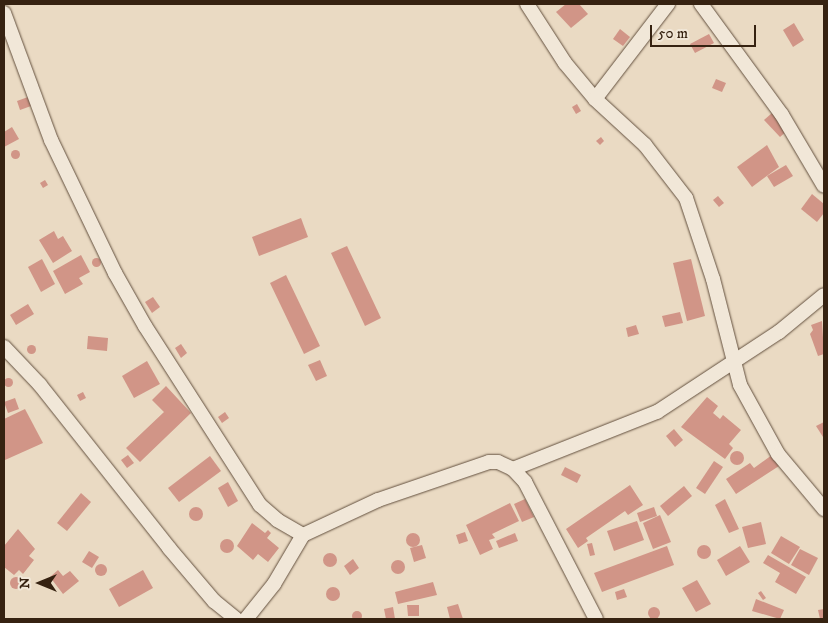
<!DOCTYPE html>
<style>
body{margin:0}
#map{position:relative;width:828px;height:623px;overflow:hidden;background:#eadac3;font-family:"IM FELL DW Pica",serif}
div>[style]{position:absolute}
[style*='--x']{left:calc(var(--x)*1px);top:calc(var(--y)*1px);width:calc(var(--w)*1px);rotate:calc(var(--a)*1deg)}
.building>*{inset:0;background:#d19587}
.round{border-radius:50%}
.roads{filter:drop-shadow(0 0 1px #63503e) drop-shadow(0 0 1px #63503e)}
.minor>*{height:14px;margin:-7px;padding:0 7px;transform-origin:7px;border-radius:7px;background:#f1e7d8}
span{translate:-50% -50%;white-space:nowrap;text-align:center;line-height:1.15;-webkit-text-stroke:4.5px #f1e7d8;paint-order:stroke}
.frame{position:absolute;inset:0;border:5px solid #362211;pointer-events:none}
.north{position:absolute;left:15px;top:558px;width:50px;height:50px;-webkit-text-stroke:4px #f1e7d8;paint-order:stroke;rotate:270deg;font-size:14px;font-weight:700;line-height:20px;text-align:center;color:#362211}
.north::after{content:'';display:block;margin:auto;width:18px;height:22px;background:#362211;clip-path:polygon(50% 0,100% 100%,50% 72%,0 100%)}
.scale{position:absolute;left:650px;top:25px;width:106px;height:22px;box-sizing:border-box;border:2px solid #362211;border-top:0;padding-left:6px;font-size:15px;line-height:18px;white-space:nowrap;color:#362211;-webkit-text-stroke:4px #f1e7d8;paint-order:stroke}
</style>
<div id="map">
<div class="building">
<div style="clip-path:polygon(566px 4px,579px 4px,588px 14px,571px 28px,556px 12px)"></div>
<div style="clip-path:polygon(794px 23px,804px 40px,793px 47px,783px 30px)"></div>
<div style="clip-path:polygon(620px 29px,630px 37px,623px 46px,613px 39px)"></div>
<div style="clip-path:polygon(709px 34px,714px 43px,695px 53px,690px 44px)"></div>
<div style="clip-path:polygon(716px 79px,726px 83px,722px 92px,712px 88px)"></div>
<div style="clip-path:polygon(28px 97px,31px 106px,20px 110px,17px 101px)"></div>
<div style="clip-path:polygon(577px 104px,581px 111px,576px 114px,572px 107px)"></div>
<div style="clip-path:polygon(772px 113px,788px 130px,780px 137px,764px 120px)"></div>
<div style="clip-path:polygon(12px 127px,19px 139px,4px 147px,4px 132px)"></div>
<div style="clip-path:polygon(601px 137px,604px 141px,600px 145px,596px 141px)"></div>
<div style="clip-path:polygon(767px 145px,779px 167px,752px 187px,737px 167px)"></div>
<div class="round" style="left:10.5px;top:149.5px;width:9px;height:9px"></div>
<div style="clip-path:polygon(786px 165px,793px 176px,774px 187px,767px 176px)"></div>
<div style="clip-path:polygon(45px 180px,48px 185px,43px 188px,40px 183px)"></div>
<div style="clip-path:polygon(812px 194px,824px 204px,824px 213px,817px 222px,801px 209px)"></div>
<div style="clip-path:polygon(718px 196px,724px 203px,719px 207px,713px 200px)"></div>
<div style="clip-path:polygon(301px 218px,308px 237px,259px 256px,252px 237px)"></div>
<div style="clip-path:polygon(54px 231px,58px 239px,63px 236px,72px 251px,53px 263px,39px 240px)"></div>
<div style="clip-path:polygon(347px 246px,381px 318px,365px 326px,331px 253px)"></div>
<div style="clip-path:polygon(81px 255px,90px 272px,79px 278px,83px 284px,65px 294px,53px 271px)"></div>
<div class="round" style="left:91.5px;top:257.5px;width:9px;height:9px"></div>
<div style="clip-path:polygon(42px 259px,55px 284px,41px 292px,28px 267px)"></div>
<div style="clip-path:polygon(691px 259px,705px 316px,687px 321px,673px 263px)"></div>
<div style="clip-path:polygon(286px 275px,320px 346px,304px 354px,270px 283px)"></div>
<div style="clip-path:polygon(153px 297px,160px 307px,152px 313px,145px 302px)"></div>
<div style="clip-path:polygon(28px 304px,34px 314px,16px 325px,10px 315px)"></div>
<div style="clip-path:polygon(680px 312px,683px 323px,665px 327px,662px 316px)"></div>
<div style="clip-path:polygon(822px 321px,824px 354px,818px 356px,810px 334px,813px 330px,811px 325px)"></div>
<div style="clip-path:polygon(636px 325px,639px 334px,628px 337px,626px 328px)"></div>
<div style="clip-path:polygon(88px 336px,108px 338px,107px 351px,87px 349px)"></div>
<div style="clip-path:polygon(181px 344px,187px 353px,181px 358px,175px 348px)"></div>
<div class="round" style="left:26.5px;top:344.5px;width:9px;height:9px"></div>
<div style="clip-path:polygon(320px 360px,327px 376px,316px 381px,308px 365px)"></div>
<div style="clip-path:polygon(147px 361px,160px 384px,134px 398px,122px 376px)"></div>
<div class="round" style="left:3.5px;top:377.5px;width:9px;height:9px"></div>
<div style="clip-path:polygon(166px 386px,191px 413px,140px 462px,126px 448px,164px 412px,152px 400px)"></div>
<div style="clip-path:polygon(83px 392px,86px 398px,80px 401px,77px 395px)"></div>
<div style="clip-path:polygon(707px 397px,718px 406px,713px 413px,720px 419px,723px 415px,741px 430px,729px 444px,733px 448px,725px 459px,681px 427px)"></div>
<div style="clip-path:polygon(15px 398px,19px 409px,8px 413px,4px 402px)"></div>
<div style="clip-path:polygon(25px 409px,43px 443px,5px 460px,4px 419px)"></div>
<div style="clip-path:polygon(225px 412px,229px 418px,222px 423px,218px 417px)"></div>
<div style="clip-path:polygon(824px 422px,824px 436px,823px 437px,816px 426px)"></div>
<div style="clip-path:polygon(674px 429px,683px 440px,675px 447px,666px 436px)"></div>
<div class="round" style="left:730px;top:451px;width:14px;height:14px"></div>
<div style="clip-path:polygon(128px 455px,134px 463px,127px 468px,121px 460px)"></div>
<div style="clip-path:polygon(772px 455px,779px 466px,736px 494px,726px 479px,750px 463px,754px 468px)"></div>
<div style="clip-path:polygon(210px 456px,221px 471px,179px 502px,168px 488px)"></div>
<div style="clip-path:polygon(714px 461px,723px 467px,705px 494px,696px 488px)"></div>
<div style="clip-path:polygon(565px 467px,581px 475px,577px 483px,561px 475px)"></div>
<div style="clip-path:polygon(228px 482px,238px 501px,228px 507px,218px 488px)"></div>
<div style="clip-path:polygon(630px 485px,643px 505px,628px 515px,625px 511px,586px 538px,588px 541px,578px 548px,566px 529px)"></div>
<div style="clip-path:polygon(684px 486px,692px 496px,668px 516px,660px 506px)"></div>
<div style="clip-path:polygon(81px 493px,91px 502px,67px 531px,57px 523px)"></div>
<div style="clip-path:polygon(525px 499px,534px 517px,522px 522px,514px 504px)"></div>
<div style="clip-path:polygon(725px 499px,739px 529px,729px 533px,715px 505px)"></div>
<div style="clip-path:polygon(510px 503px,519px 521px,492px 534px,495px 538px,489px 540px,493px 549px,480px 555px,466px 525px)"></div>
<div style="clip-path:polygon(654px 507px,657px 516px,640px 522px,637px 513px)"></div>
<div class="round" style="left:189px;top:507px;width:14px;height:14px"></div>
<div style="clip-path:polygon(660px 515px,671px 542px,653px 549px,643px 523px)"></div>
<div style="clip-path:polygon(637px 521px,644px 540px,614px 551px,607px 531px)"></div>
<div style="clip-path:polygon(761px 522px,766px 544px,748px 548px,742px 527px)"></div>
<div style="clip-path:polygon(252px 523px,265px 533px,268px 530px,271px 533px,267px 538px,279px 548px,268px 562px,258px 554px,253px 560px,237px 546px)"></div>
<div style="clip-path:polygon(18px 529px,35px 549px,29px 556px,34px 560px,23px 574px,19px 570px,14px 575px,4px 567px,4px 546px)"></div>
<div style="clip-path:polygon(465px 532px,468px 541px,459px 544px,456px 535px)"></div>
<div style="clip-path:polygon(515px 533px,518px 541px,499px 548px,496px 541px)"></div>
<div class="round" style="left:406px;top:533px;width:14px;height:14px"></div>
<div style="clip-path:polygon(781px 536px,800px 547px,789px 564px,771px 553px)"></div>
<div class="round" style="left:220px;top:539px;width:14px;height:14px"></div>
<div style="clip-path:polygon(592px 543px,595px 555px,590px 556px,587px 544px)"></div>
<div style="clip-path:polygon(422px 545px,426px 558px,414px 562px,410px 548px)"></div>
<div class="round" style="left:697px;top:545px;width:14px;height:14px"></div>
<div style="clip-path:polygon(667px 546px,674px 565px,602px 592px,594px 573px)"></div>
<div style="clip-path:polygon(740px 546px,750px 562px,726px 576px,717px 560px)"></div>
<div style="clip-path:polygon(800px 549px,818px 558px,809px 575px,791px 565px)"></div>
<div style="clip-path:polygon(89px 551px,99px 557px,92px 568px,82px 562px)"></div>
<div class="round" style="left:323px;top:553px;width:14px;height:14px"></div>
<div style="clip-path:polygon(768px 555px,806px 577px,796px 594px,775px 582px,780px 573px,763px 563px)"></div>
<div style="clip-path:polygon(353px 559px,359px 568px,350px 575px,344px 566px)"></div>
<div class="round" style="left:391px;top:560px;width:14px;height:14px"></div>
<div class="round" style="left:95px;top:564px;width:12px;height:12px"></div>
<div style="clip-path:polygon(58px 570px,63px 576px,70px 571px,79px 581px,63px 594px,50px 577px)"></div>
<div style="clip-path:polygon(143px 570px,153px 588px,119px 607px,109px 589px)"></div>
<div class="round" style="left:10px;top:577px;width:12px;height:12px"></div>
<div style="clip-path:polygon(697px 580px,711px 604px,696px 612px,682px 588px)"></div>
<div style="clip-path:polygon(433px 582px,437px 595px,398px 604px,395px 592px)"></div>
<div class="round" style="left:326px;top:587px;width:14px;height:14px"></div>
<div style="clip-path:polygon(624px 589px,627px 597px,617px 600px,615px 592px)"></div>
<div style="clip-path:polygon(761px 591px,766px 598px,763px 600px,758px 593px)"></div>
<div style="clip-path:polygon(756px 599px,784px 610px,780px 619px,752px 611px)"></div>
<div style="clip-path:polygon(458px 604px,463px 619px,450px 619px,447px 607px)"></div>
<div style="clip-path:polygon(407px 605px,419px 605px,419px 616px,408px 616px)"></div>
<div class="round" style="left:648px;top:607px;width:12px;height:12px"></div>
<div style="clip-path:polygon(393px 607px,395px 619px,386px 619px,384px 609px)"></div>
<div style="clip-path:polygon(824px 609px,824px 619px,820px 619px,818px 610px)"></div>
<div class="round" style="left:352px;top:611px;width:10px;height:10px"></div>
</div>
<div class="roads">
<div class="minor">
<div style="--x:527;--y:4;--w:70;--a:57.2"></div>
<div style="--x:565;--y:63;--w:47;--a:50.2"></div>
<div style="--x:595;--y:99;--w:68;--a:42.6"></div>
<div style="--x:645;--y:145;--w:67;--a:52.3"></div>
<div style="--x:686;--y:198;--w:85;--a:71.6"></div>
<div style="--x:713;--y:279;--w:109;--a:75.7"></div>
<div style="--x:740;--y:385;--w:79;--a:61.2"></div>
<div style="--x:778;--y:454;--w:72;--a:50.1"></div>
<div style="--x:701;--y:4;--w:137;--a:53.9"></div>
<div style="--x:782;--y:115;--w:82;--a:59.4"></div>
<div style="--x:4;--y:13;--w:135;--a:69.7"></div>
<div style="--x:51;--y:140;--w:148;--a:64.3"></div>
<div style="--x:115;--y:273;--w:61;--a:60.5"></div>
<div style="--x:145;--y:326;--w:213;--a:57.3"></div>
<div style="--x:260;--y:505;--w:23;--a:41"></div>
<div style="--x:277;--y:520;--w:30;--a:30"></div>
<div style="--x:595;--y:99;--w:120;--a:-52.5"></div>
<div style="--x:4;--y:347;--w:52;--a:46.5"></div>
<div style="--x:40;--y:385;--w:208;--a:51.6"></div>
<div style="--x:169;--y:548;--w:70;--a:49.7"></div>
<div style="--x:214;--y:601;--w:28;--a:39"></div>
<div style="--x:513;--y:469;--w:155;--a:-21.6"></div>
<div style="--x:657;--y:412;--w:146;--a:-33.3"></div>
<div style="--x:779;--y:332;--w:58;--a:-39.4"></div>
<div style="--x:246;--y:619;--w:45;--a:-51.3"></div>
<div style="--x:274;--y:584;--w:57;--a:-59.4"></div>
<div style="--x:303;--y:535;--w:83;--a:-25"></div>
<div style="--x:378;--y:500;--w:117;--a:-18.9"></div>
<div style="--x:489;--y:462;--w:9;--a:0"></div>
<div style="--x:498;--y:462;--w:17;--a:25"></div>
<div style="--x:513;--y:469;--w:18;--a:47"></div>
<div style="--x:525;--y:482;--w:154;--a:62.6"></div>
</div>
</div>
<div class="frame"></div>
<div class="north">N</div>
<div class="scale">50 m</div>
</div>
